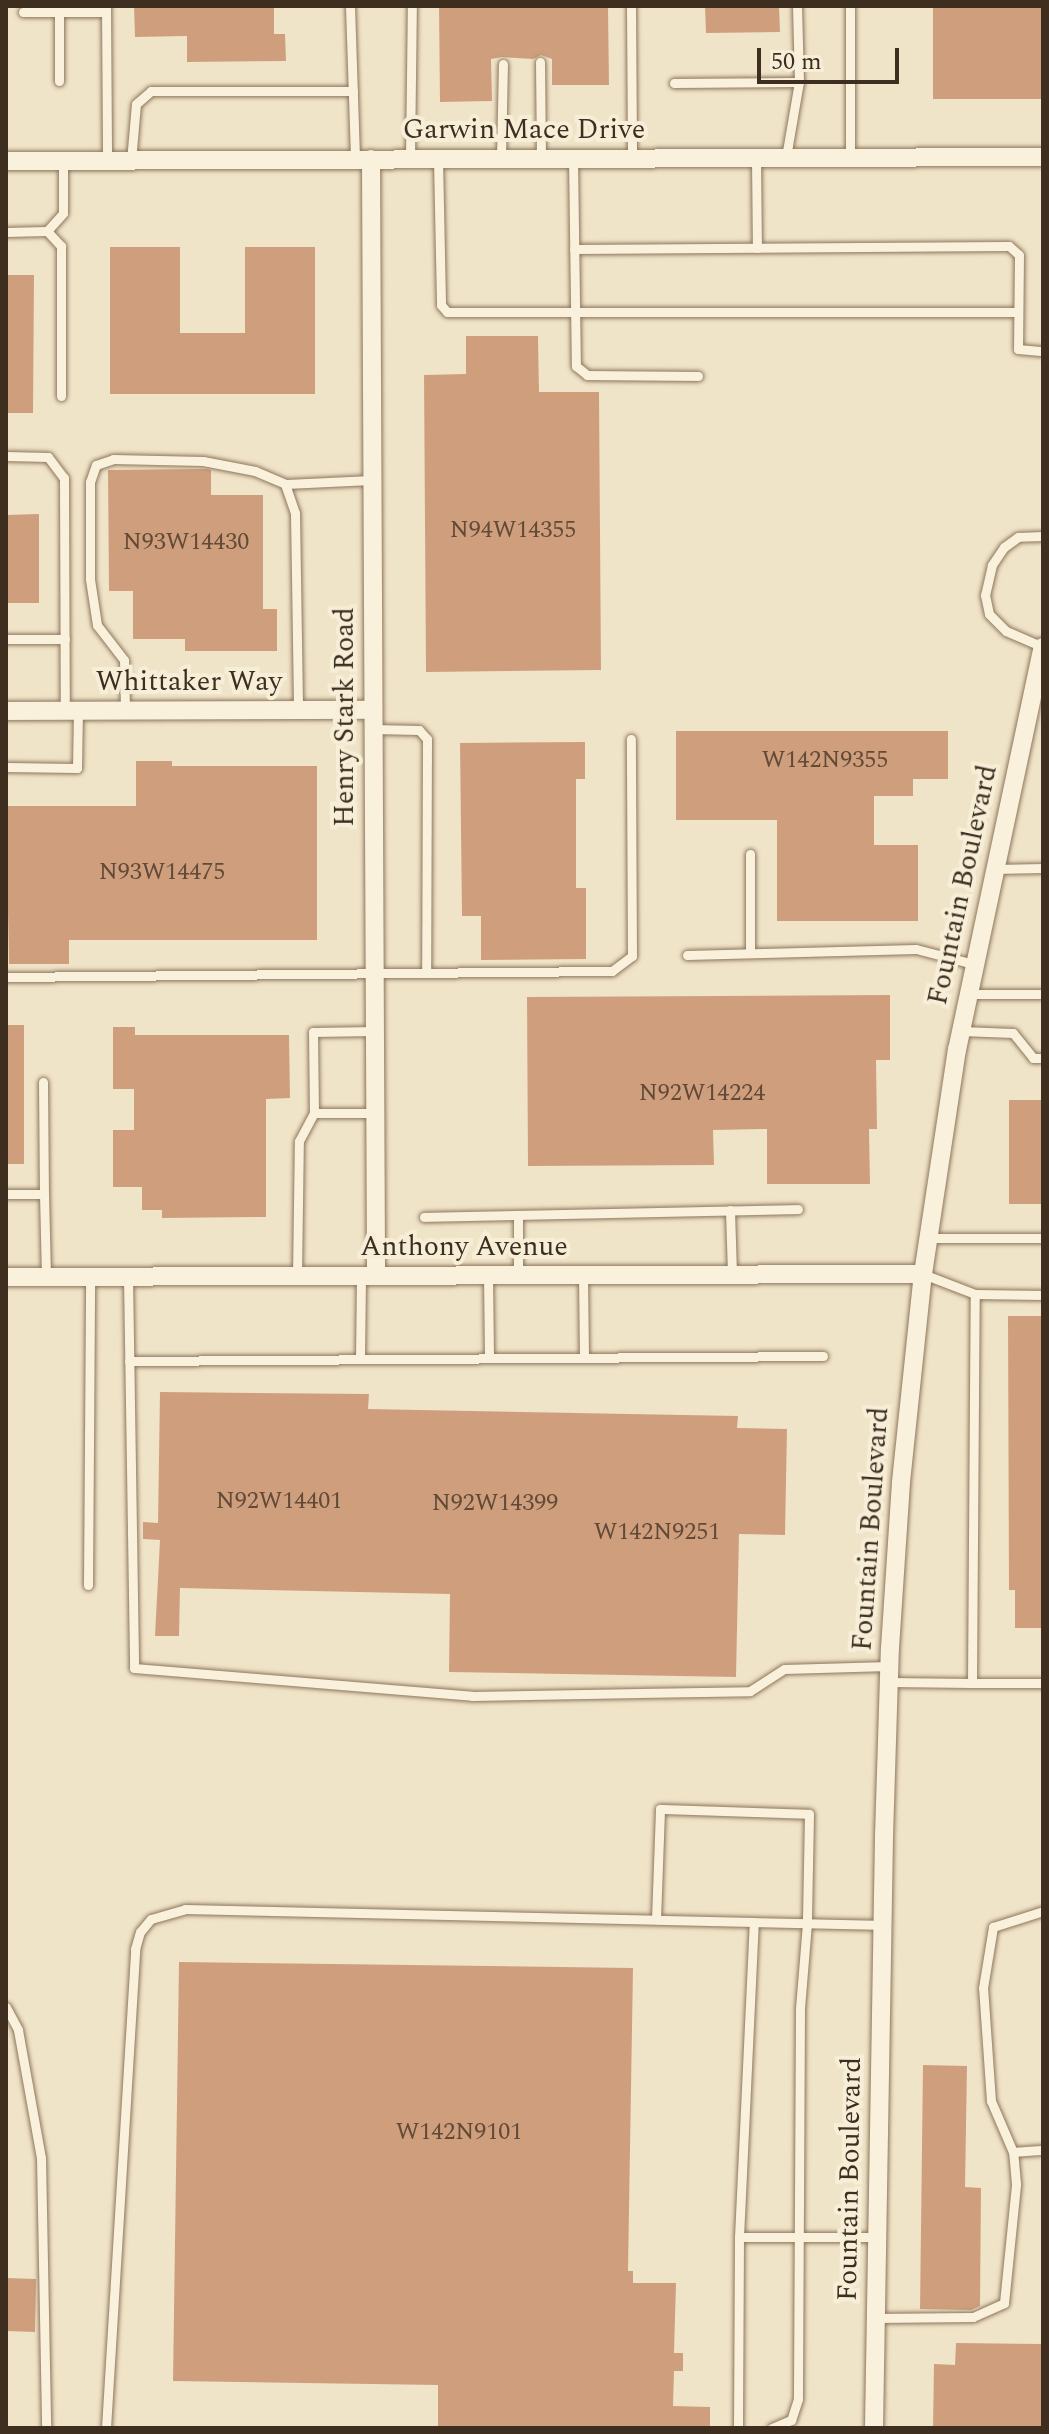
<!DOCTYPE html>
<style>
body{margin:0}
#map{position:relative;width:1049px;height:2434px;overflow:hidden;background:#f0e4c8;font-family:Spectral,serif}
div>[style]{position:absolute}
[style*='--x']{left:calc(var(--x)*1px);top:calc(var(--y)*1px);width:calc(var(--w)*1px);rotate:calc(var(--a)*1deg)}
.building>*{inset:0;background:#cf9f7d}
.roads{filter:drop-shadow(0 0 2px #8d765c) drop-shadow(0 0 2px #8d765c)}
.service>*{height:9px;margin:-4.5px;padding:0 4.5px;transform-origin:4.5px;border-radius:4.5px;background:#faf1dc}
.minor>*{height:18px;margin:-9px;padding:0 9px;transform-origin:9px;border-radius:9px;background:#faf1dc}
span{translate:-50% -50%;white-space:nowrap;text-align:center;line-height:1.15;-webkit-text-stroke:8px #f7eed8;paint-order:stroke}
.number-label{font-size:24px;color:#624a37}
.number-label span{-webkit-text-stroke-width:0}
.street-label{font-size:28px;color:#3d2e20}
.frame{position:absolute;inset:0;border:8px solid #3d2e20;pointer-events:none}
.scale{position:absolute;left:757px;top:48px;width:142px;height:36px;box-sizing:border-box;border:4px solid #3d2e20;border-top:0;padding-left:10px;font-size:24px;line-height:28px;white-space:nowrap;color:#3d2e20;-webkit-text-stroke:6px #f7eed8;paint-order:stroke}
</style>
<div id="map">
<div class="building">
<div style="clip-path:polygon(134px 6px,274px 6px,274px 34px,285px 34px,286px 61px,187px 62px,187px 36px,135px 37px)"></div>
<div style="clip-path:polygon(439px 6px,608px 6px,609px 85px,552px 85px,552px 59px,541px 55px,533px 59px,502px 57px,491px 59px,492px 101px,440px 102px)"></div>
<div style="clip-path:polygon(705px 6px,779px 6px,780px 32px,706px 33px)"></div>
<div style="clip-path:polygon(933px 6px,1043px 6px,1043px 99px,933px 99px)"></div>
<div style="clip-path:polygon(110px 247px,180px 247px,180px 333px,245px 333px,245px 247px,315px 247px,315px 394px,110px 394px)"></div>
<div style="clip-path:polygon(6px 275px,34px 275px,33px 413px,6px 413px)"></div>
<div style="clip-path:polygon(466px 336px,538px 336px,539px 392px,599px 392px,601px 670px,426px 672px,424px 375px,466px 374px)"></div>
<div style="clip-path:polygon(108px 470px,206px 469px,211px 470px,211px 495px,263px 495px,263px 609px,277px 609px,277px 651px,185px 651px,185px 639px,133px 639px,133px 591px,109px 591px)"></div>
<div style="clip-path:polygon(39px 514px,39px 603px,6px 603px,6px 515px)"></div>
<div style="clip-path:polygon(676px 731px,948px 731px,948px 779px,913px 779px,913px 796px,874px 796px,874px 845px,918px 845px,918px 921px,777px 921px,777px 820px,676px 820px)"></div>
<div style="clip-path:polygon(585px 742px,585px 779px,576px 779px,576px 888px,586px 888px,586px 959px,481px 960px,481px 916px,462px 916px,460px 743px)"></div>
<div style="clip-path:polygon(136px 761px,172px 761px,172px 766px,317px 766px,317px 940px,69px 940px,69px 964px,9px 964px,6px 806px,136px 806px)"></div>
<div style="clip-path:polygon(890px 995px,890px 1060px,876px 1060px,877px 1129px,869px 1129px,870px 1184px,767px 1184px,767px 1129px,713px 1130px,714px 1165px,528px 1166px,527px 997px)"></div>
<div style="clip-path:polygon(6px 1025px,24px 1025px,24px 1164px,6px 1164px)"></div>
<div style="clip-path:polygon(113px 1027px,135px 1027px,135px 1035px,289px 1035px,290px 1098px,266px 1099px,266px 1217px,162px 1218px,162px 1210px,142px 1210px,142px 1187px,113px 1187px,113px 1130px,134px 1130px,134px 1089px,113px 1089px)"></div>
<div style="clip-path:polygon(1009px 1100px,1043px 1100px,1043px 1204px,1009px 1204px)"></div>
<div style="clip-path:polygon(1008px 1316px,1043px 1316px,1043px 1628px,1015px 1628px,1015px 1590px,1009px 1590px)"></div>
<div style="clip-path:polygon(160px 1392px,369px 1394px,368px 1409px,738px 1416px,737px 1428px,787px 1429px,785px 1535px,739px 1534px,736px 1677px,449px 1672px,450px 1594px,180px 1588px,179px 1636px,155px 1636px,160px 1540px,143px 1539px,143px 1522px,158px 1523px)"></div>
<div style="clip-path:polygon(179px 1962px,633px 1968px,628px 2271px,633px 2271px,633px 2283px,676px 2283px,674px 2353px,683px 2353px,683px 2371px,674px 2371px,673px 2406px,710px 2407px,710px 2428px,438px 2428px,438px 2385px,173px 2381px)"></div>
<div style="clip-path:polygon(923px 2065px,967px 2066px,965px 2187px,981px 2188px,980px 2306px,971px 2310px,920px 2309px)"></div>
<div style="clip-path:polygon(6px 2278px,36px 2279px,35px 2332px,6px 2331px)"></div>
<div style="clip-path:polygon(956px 2343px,1043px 2344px,1043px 2428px,933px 2428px,934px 2364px,955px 2365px)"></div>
</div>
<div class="roads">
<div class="service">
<div style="--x:106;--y:6;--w:155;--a:89.6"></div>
<div style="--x:350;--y:6;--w:153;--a:88.1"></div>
<div style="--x:631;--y:6;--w:151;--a:89.6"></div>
<div style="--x:23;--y:12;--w:83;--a:0"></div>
<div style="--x:59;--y:12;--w:69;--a:90"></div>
<div style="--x:540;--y:62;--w:96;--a:89.4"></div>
<div style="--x:674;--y:83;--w:125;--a:-0.5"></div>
<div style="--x:786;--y:157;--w:76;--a:-80.2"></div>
<div style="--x:799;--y:82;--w:76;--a:-91.5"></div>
<div style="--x:850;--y:157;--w:151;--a:-90"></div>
<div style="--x:501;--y:158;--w:94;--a:-88.8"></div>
<div style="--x:573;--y:158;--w:208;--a:89.2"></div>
<div style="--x:576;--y:366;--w:14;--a:39"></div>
<div style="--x:587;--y:375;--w:111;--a:0.5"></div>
<div style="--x:756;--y:158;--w:90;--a:89.4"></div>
<div style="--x:410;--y:159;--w:153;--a:-89.3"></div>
<div style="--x:438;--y:159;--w:146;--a:88.8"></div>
<div style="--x:441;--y:305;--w:9;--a:49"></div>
<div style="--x:447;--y:312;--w:571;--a:0"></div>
<div style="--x:131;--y:161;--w:57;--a:-85"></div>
<div style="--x:136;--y:104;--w:20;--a:-41"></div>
<div style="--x:151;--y:91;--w:202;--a:0"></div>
<div style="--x:47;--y:231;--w:21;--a:47"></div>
<div style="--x:61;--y:246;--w:150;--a:90"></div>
<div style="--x:6;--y:232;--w:41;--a:-1.4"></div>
<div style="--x:47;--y:231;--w:24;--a:-48"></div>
<div style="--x:63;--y:213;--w:52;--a:-90"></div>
<div style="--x:574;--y:249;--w:435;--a:-0.4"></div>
<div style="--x:1009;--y:246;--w:13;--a:42"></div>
<div style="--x:1019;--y:255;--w:94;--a:90.6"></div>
<div style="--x:1018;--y:349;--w:25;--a:5"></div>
<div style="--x:6;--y:456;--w:42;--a:1.4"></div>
<div style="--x:48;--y:457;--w:26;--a:53"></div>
<div style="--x:64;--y:478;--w:232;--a:89.8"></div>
<div style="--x:285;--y:484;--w:87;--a:-2.6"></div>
<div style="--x:1043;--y:536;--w:25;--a:178"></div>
<div style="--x:1018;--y:537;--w:17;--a:144"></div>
<div style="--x:1004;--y:547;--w:22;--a:124"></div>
<div style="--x:992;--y:565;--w:31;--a:103"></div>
<div style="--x:985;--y:595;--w:19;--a:78"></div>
<div style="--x:989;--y:614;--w:24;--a:45"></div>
<div style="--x:1006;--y:631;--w:40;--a:23.4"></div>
<div style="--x:6;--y:639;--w:59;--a:0"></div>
<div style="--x:125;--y:710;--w:50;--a:-91.1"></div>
<div style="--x:124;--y:660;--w:44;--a:-127.6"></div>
<div style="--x:97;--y:625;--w:47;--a:-98.7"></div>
<div style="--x:90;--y:579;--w:97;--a:-90"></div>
<div style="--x:90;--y:482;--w:18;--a:-71"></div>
<div style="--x:96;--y:465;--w:18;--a:-19"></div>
<div style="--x:113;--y:459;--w:90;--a:1.3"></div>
<div style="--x:203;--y:461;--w:53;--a:10.9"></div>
<div style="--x:255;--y:471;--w:33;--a:23"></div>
<div style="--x:285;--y:484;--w:31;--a:71"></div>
<div style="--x:295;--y:513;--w:196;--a:89.1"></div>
<div style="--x:373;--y:729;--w:46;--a:1.2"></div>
<div style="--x:419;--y:730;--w:12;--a:48"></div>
<div style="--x:427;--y:739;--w:233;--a:90.2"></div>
<div style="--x:6;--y:767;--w:71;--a:0.8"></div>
<div style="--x:77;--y:768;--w:58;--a:-89"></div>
<div style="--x:750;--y:854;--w:99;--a:90"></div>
<div style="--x:994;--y:869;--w:49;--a:-1.2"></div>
<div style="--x:687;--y:955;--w:229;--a:-1.5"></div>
<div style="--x:916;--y:949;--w:60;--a:14.5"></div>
<div style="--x:6;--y:977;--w:606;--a:-0.57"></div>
<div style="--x:612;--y:971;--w:25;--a:-37"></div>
<div style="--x:632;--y:956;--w:217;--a:-90.3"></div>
<div style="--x:969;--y:994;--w:74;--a:0"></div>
<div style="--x:961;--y:1031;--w:52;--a:2.2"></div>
<div style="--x:1013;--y:1033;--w:32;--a:51"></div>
<div style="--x:1033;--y:1058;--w:10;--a:0"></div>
<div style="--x:43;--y:1082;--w:112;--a:89.5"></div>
<div style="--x:314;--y:1113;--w:81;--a:-90.7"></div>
<div style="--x:313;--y:1032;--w:62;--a:-0.9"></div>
<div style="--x:6;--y:1194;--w:38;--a:0"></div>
<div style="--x:44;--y:1194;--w:83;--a:88.6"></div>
<div style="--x:730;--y:1210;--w:65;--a:88.2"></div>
<div style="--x:518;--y:1215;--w:60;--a:90"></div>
<div style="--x:424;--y:1217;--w:374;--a:-1.2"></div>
<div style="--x:928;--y:1238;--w:115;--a:0"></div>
<div style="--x:488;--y:1275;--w:83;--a:89.3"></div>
<div style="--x:583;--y:1275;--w:83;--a:89.3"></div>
<div style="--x:297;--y:1276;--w:135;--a:-89.2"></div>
<div style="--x:299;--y:1141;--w:32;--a:-62"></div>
<div style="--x:314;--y:1113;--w:61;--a:0"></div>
<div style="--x:128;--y:1277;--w:391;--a:89.1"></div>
<div style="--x:134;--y:1668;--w:339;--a:4.7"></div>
<div style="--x:472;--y:1696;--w:278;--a:-1"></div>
<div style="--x:750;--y:1691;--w:40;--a:-32.9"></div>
<div style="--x:784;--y:1669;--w:105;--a:-1.6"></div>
<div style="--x:975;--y:1294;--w:68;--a:0.8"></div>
<div style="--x:360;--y:1359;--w:84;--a:-89.3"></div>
<div style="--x:129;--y:1361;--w:694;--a:-0.41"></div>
<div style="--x:88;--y:1585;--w:308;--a:-89.6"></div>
<div style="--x:889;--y:1682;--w:83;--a:0.7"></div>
<div style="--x:972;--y:1683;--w:389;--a:-89.6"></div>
<div style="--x:975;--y:1294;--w:56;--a:-159"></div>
<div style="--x:972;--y:1683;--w:71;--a:0"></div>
<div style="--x:656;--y:1919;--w:110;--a:-87.9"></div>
<div style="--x:660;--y:1809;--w:149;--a:1.9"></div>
<div style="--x:809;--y:1814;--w:109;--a:91.1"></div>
<div style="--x:807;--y:1923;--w:86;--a:94.7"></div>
<div style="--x:800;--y:2009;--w:390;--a:90.3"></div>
<div style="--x:798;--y:2399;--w:22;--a:108"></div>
<div style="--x:791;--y:2420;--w:21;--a:157"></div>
<div style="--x:6;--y:2007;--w:26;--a:62"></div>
<div style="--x:18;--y:2030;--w:130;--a:79.8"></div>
<div style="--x:41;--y:2158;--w:270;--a:88.9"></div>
<div style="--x:1013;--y:2152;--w:30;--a:-4"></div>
<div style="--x:739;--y:2237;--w:315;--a:-87.3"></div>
<div style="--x:754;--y:1922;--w:128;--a:1.3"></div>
<div style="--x:876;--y:2318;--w:97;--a:-0.6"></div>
<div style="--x:973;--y:2317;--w:34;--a:-24"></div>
<div style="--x:1004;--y:2303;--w:120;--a:-84.2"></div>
<div style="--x:1016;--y:2184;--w:32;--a:-95"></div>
<div style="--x:1013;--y:2152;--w:56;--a:-113.3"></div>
<div style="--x:991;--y:2101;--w:113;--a:-94"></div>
<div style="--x:983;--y:1988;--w:62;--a:-80.7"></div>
<div style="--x:993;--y:1927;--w:52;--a:-17.7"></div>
<div style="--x:106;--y:2428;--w:480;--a:-86.5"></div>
<div style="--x:135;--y:1949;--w:18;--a:-74"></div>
<div style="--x:140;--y:1932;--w:17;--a:-50"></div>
<div style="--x:151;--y:1919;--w:35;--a:-16"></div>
<div style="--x:185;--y:1909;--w:569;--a:1.31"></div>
<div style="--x:738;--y:2428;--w:191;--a:-89.7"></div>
<div style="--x:739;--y:2237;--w:138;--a:0"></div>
</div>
<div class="minor">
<div style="--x:371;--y:159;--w:1116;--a:89.74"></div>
<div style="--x:6;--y:161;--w:1037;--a:-0.22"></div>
<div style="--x:6;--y:711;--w:367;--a:-0.2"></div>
<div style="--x:6;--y:1277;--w:917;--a:-0.19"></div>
<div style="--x:874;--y:2428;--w:592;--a:-89.03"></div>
<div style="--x:884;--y:1836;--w:188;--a:-88.2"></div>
<div style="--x:890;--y:1648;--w:166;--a:-86.2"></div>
<div style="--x:901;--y:1482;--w:209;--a:-84"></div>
<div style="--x:923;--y:1274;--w:227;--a:-81.4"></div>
<div style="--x:957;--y:1050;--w:412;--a:-78"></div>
</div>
</div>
<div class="number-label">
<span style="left:513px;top:531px">N94W14355</span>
<span style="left:186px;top:543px">N93W14430</span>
<span style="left:825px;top:761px">W142N9355</span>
<span style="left:162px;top:873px">N93W14475</span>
<span style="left:702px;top:1094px">N92W14224</span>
<span style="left:279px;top:1502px">N92W14401</span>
<span style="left:495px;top:1504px">N92W14399</span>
<span style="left:657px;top:1533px">W142N9251</span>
<span style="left:459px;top:2133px">W142N9101</span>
</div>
<div class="street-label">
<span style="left:524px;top:130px">Garwin Mace Drive</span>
<span style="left:189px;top:682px">Whittaker Way</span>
<span style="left:345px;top:717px;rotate:-90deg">Henry Stark Road</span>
<span style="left:963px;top:885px;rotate:-78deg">Fountain Boulevard</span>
<span style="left:464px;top:1247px">Anthony Avenue</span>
<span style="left:871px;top:1529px;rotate:-86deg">Fountain Boulevard</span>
<span style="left:850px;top:2179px;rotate:-89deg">Fountain Boulevard</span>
</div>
<div class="frame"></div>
<div class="scale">50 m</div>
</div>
